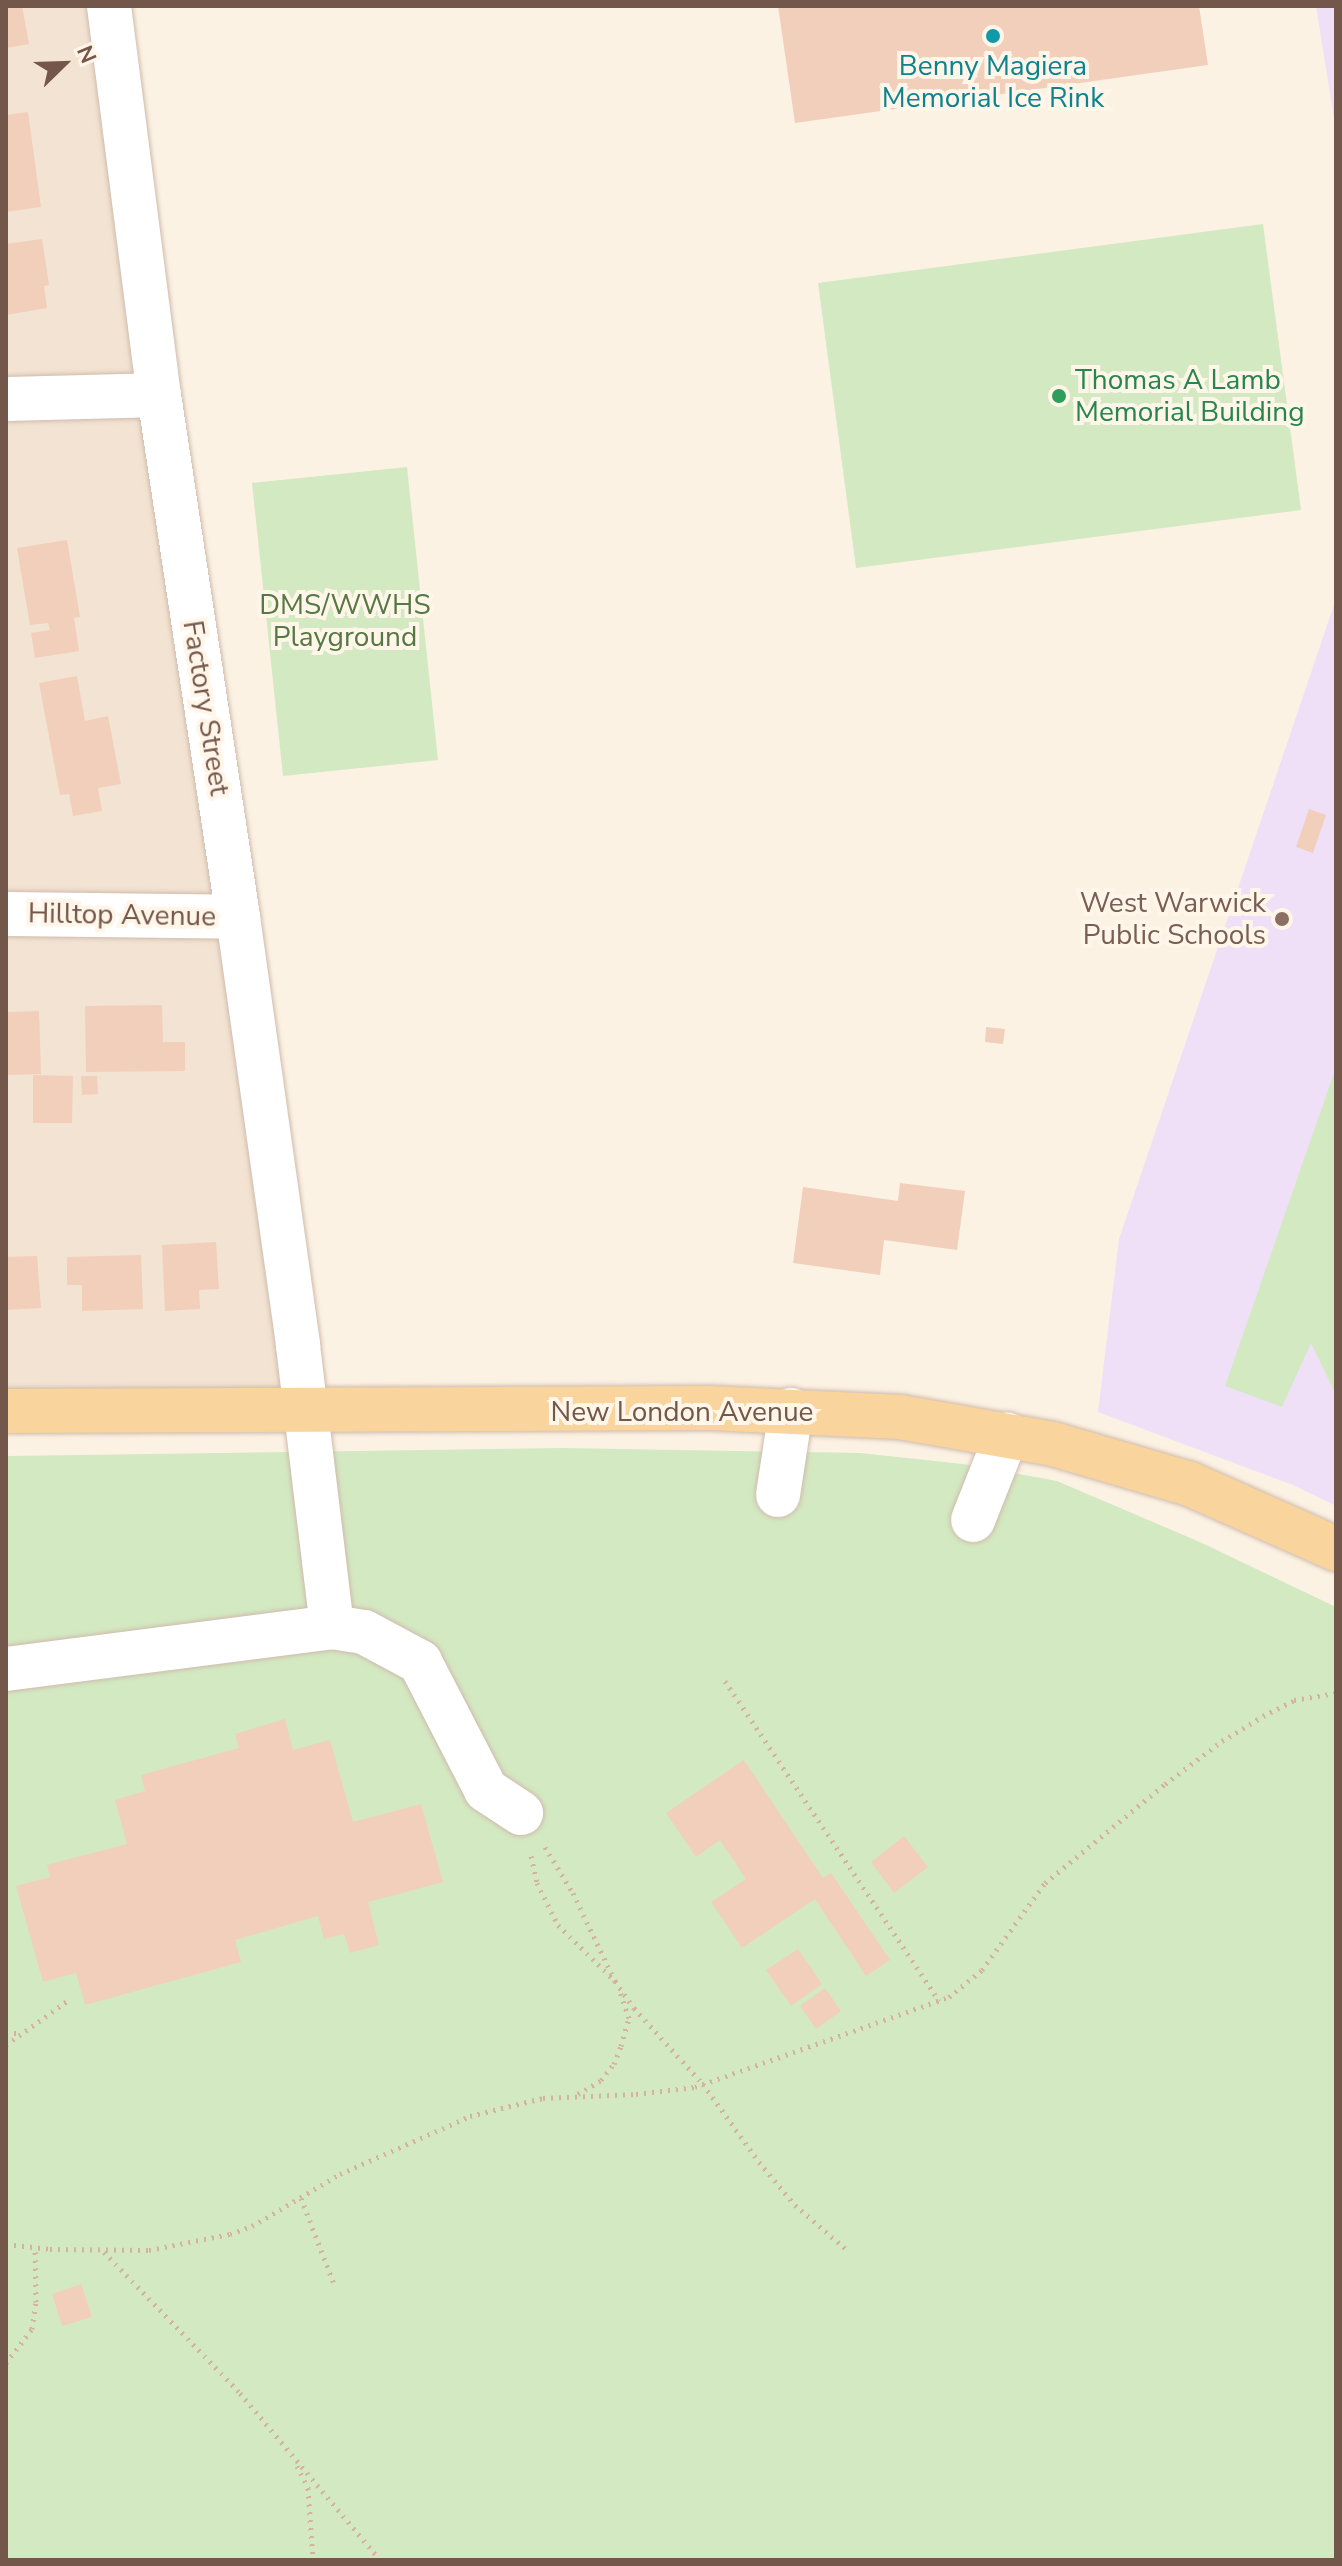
<!DOCTYPE html>
<style>
body{margin:0}
#map{position:relative;width:1342px;height:2566px;overflow:hidden;background:#fcf2e3;font-family:"Nunito Sans",sans-serif}
div>[style]{position:absolute}
[style*='--x']{left:calc(var(--x)*1px);top:calc(var(--y)*1px);width:calc(var(--w)*1px);rotate:calc(var(--a)*1deg)}
.residential>*{inset:0;background:#f3e3d2}
.education>*{inset:0;background:#efe0f8}
.green>*{inset:0;background:#d3e9c2}
.building>*{inset:0;background:#f1cfbb}
.path>*{height:5px;margin-top:-2.5px;transform-origin:0;background:repeating-linear-gradient(90deg,#d5b29f 0 2px,transparent 0 8px)}
.roads{filter:drop-shadow(0 0 2px #cfbbad) drop-shadow(0 0 2px #cfbbad)}
.minor>*{height:44px;margin:-22px;padding:0 22px;transform-origin:22px;border-radius:22px;background:#fff}
.major>*{height:44px;margin:-22px;padding:0 22px;transform-origin:22px;border-radius:22px;background:#f9d49d}
.dots>*{width:22px;height:22px;translate:-50% -50%;box-sizing:border-box;border:4px solid #fff6e9;border-radius:50%}
span{translate:-50% -50%;white-space:nowrap;text-align:center;line-height:1.15;-webkit-text-stroke:8px #fff6e9;paint-order:stroke}
.culture-label{font-size:28px;color:#0d838f}
.leisure-label{font-size:28px;color:#27864d}
.left{translate:0 -50%;text-align:left}
.park-label{font-size:28px;color:#547942}
.street-label{font-size:28px;color:#73574a}
.education-label{font-size:28px;color:#785e54}
.right{translate:-100% -50%;text-align:right}
.frame{position:absolute;inset:0;border:8px solid #73574a;pointer-events:none}
.north{position:absolute;left:24px;top:24px;width:80px;height:80px;-webkit-text-stroke:6px #fff6e9;paint-order:stroke;rotate:67deg;font-size:22px;font-weight:700;line-height:32px;text-align:center;color:#73574a}
.north::after{content:'';display:block;margin:auto;width:28px;height:36px;background:#73574a;clip-path:polygon(50% 0,100% 100%,50% 72%,0 100%)}
</style>
<div id="map">
<div class="residential">
<div style="clip-path:polygon(6px 6px,98px 6px,301px 1424px,6px 1429px)"></div>
</div>
<div class="education">
<div style="clip-path:polygon(1316px 6px,1336px 6px,1336px 131px)"></div>
<div style="clip-path:polygon(1336px 599px,1336px 1506px,1293px 1485px,1098px 1412px,1119px 1239px)"></div>
</div>
<div class="green">
<div style="clip-path:polygon(1263px 224px,1301px 510px,856px 568px,818px 283px)"></div>
<div style="clip-path:polygon(407px 467px,438px 760px,283px 776px,252px 483px)"></div>
<div style="clip-path:polygon(1336px 1067px,1336px 1395px,1311px 1343px,1282px 1407px,1225px 1386px)"></div>
<div style="clip-path:polygon(563px 1448px,860px 1453px,963px 1464px,1057px 1481px,1202px 1543px,1336px 1607px,1336px 2560px,6px 2560px,6px 1456px)"></div>
</div>
<div class="building">
<div style="clip-path:polygon(6px 6px,22px 6px,29px 44px,6px 48px)"></div>
<div style="clip-path:polygon(778px 6px,1199px 6px,1208px 65px,795px 123px)"></div>
<div style="clip-path:polygon(28px 112px,41px 207px,6px 212px,6px 115px)"></div>
<div style="clip-path:polygon(42px 239px,49px 285px,44px 286px,47px 308px,6px 315px,6px 244px)"></div>
<div style="clip-path:polygon(67px 540px,80px 617px,74px 618px,79px 651px,35px 658px,31px 633px,50px 630px,48px 623px,30px 625px,17px 548px)"></div>
<div style="clip-path:polygon(77px 676px,85px 721px,108px 716px,121px 784px,98px 788px,102px 811px,73px 816px,69px 794px,60px 795px,39px 683px)"></div>
<div style="clip-path:polygon(1309px 809px,1326px 815px,1313px 853px,1296px 847px)"></div>
<div style="clip-path:polygon(162px 1005px,163px 1042px,185px 1042px,185px 1071px,86px 1072px,85px 1006px)"></div>
<div style="clip-path:polygon(39px 1011px,41px 1074px,6px 1075px,6px 1012px)"></div>
<div style="clip-path:polygon(986px 1027px,1005px 1029px,1003px 1044px,985px 1042px)"></div>
<div style="clip-path:polygon(33px 1075px,73px 1076px,72px 1123px,33px 1123px)"></div>
<div style="clip-path:polygon(81px 1076px,97px 1076px,98px 1094px,82px 1095px)"></div>
<div style="clip-path:polygon(900px 1183px,965px 1191px,957px 1250px,884px 1240px,880px 1275px,793px 1263px,803px 1187px,898px 1201px)"></div>
<div style="clip-path:polygon(216px 1242px,219px 1289px,199px 1290px,200px 1309px,165px 1311px,162px 1245px)"></div>
<div style="clip-path:polygon(141px 1255px,143px 1309px,82px 1311px,82px 1285px,67px 1285px,67px 1257px)"></div>
<div style="clip-path:polygon(37px 1256px,41px 1308px,6px 1310px,6px 1257px)"></div>
<div style="clip-path:polygon(285px 1719px,293px 1750px,330px 1740px,353px 1822px,421px 1804px,443px 1882px,368px 1902px,379px 1945px,350px 1953px,344px 1934px,324px 1939px,318px 1916px,235px 1940px,241px 1962px,85px 2005px,76px 1973px,43px 1982px,16px 1886px,50px 1877px,47px 1865px,127px 1844px,115px 1800px,145px 1791px,141px 1775px,239px 1748px,235px 1734px)"></div>
<div style="clip-path:polygon(744px 1760px,823px 1878px,831px 1873px,890px 1960px,866px 1976px,815px 1899px,742px 1948px,711px 1902px,746px 1879px,720px 1840px,696px 1857px,666px 1813px)"></div>
<div style="clip-path:polygon(904px 1836px,928px 1867px,894px 1893px,871px 1862px)"></div>
<div style="clip-path:polygon(798px 1949px,822px 1984px,791px 2006px,766px 1970px)"></div>
<div style="clip-path:polygon(825px 1988px,841px 2011px,816px 2029px,800px 2006px)"></div>
<div style="clip-path:polygon(81px 2284px,92px 2317px,62px 2326px,52px 2294px)"></div>
</div>
<div class="path">
<div style="--x:725;--y:1681;--w:385;--a:56.2"></div>
<div style="--x:545;--y:1847;--w:54;--a:58.7"></div>
<div style="--x:573;--y:1893;--w:98;--a:64.5"></div>
<div style="--x:615;--y:1981;--w:33;--a:55"></div>
<div style="--x:634;--y:2008;--w:103;--a:47.8"></div>
<div style="--x:703;--y:2084;--w:96;--a:54.3"></div>
<div style="--x:759;--y:2162;--w:56;--a:50.1"></div>
<div style="--x:795;--y:2205;--w:67;--a:40.8"></div>
<div style="--x:531;--y:1856;--w:28;--a:77"></div>
<div style="--x:537;--y:1883;--w:47;--a:63.4"></div>
<div style="--x:558;--y:1925;--w:76;--a:44.5"></div>
<div style="--x:6;--y:2033;--w:15;--a:0"></div>
<div style="--x:6;--y:2045;--w:75;--a:-35.8"></div>
<div style="--x:578;--y:2094;--w:27;--a:-31"></div>
<div style="--x:601;--y:2080;--w:21;--a:-51"></div>
<div style="--x:614;--y:2064;--w:19;--a:-69"></div>
<div style="--x:621;--y:2046;--w:29;--a:-74"></div>
<div style="--x:629;--y:2018;--w:31;--a:-109"></div>
<div style="--x:301;--y:2198;--w:92;--a:69"></div>
<div style="--x:6;--y:2244;--w:44;--a:6.5"></div>
<div style="--x:50;--y:2249;--w:99;--a:0.6"></div>
<div style="--x:149;--y:2250;--w:83;--a:-11.2"></div>
<div style="--x:230;--y:2234;--w:23;--a:-20"></div>
<div style="--x:252;--y:2226;--w:102;--a:-30.6"></div>
<div style="--x:340;--y:2174;--w:142;--a:-24"></div>
<div style="--x:470;--y:2116;--w:75;--a:-13.9"></div>
<div style="--x:543;--y:2098;--w:93;--a:-2.5"></div>
<div style="--x:636;--y:2094;--w:59;--a:-6.8"></div>
<div style="--x:695;--y:2087;--w:269;--a:-19.5"></div>
<div style="--x:949;--y:1997;--w:43;--a:-39.3"></div>
<div style="--x:982;--y:1970;--w:107;--a:-54.1"></div>
<div style="--x:1045;--y:1883;--w:156;--a:-39.5"></div>
<div style="--x:1165;--y:1784;--w:71;--a:-37"></div>
<div style="--x:1222;--y:1741;--w:48;--a:-31.4"></div>
<div style="--x:1263;--y:1716;--w:35;--a:-27"></div>
<div style="--x:1294;--y:1700;--w:43;--a:-9.5"></div>
<div style="--x:104;--y:2252;--w:196;--a:46"></div>
<div style="--x:240;--y:2393;--w:218;--a:50"></div>
<div style="--x:6;--y:2363;--w:43;--a:-52.6"></div>
<div style="--x:32;--y:2329;--w:27;--a:-82"></div>
<div style="--x:36;--y:2302;--w:55;--a:-91"></div>
<div style="--x:297;--y:2466;--w:25;--a:63"></div>
<div style="--x:308;--y:2488;--w:72;--a:86"></div>
</div>
<div class="roads">
<div class="minor">
<div style="--x:109;--y:6;--w:392;--a:82.7"></div>
<div style="--x:159;--y:395;--w:528;--a:81.39"></div>
<div style="--x:238;--y:917;--w:433;--a:82"></div>
<div style="--x:298;--y:1346;--w:283;--a:83.1"></div>
<div style="--x:6;--y:399;--w:153;--a:-1.5"></div>
<div style="--x:6;--y:914;--w:232;--a:0.7"></div>
<div style="--x:778;--y:1495;--w:86;--a:-81.3"></div>
<div style="--x:973;--y:1520;--w:92;--a:-68.4"></div>
<div style="--x:6;--y:1669;--w:329;--a:-7.3"></div>
<div style="--x:332;--y:1627;--w:32;--a:9"></div>
<div style="--x:364;--y:1632;--w:64;--a:28.2"></div>
<div style="--x:420;--y:1662;--w:144;--a:62.7"></div>
<div style="--x:486;--y:1790;--w:42;--a:33.3"></div>
</div>
<div class="major">
<div style="--x:6;--y:1411;--w:703;--a:-0.24"></div>
<div style="--x:709;--y:1408;--w:191;--a:2.7"></div>
<div style="--x:900;--y:1417;--w:155;--a:10"></div>
<div style="--x:1053;--y:1444;--w:143;--a:16.3"></div>
<div style="--x:1190;--y:1484;--w:160;--a:24"></div>
</div>
</div>
<div class="dots">
<div style="left:993px;top:36px;background:#0f9aa8"></div>
<div style="left:1059px;top:396px;background:#2e9e5b"></div>
<div style="left:1282px;top:919px;background:#8d6e63"></div>
</div>
<div class="culture-label">
<span style="left:993px;top:82px">Benny Magiera<br>Memorial Ice Rink</span>
</div>
<div class="leisure-label">
<span class="left" style="left:1075px;top:396px">Thomas A Lamb<br>Memorial Building</span>
</div>
<div class="park-label">
<span style="left:345px;top:621px">DMS/WWHS<br>Playground</span>
</div>
<div class="street-label">
<span style="left:206px;top:708px;rotate:81deg">Factory Street</span>
<span style="left:122px;top:915px;rotate:1deg">Hilltop Avenue</span>
<span style="left:682px;top:1412px">New London Avenue</span>
</div>
<div class="education-label">
<span class="right" style="left:1266px;top:919px">West Warwick<br>Public Schools</span>
</div>
<div class="frame"></div>
<div class="north">N</div>
</div>
